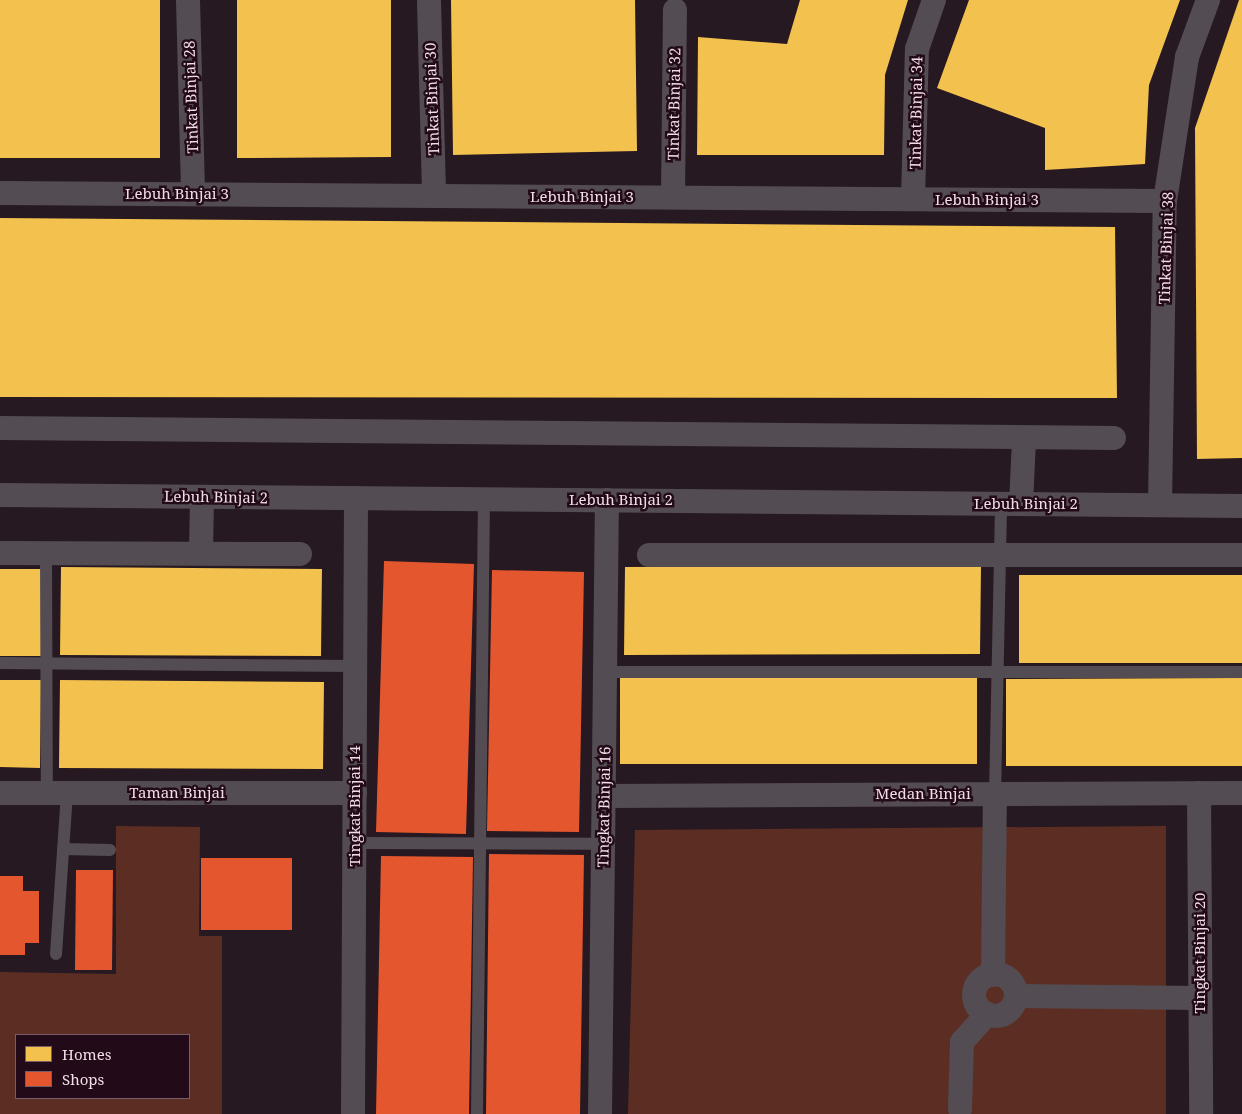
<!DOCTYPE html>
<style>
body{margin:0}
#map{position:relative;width:1242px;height:1114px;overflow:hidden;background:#271921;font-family:"Noto Serif",serif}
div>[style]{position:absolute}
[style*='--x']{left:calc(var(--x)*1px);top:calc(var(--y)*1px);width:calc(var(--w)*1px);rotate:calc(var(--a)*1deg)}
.green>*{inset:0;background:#5c2e23}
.homes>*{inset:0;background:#f2c14e}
.shops>*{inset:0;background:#e4572e}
.lane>*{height:12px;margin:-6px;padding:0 6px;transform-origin:6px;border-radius:6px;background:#534d53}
.street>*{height:24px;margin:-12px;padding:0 12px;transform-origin:12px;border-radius:12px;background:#534d53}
.street>.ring{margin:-12px;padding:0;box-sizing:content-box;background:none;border:24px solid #534d53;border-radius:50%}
span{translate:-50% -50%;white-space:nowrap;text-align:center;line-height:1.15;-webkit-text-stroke:5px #230a18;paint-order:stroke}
.street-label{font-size:15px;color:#f0dde6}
.legend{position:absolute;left:15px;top:1034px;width:175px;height:65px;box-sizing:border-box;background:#230a18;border:1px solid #755e6a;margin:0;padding:6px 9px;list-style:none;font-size:15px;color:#f0dde6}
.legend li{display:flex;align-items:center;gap:10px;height:25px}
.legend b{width:25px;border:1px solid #755e6a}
</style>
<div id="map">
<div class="green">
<div style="clip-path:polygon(evenodd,116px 826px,200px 827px,199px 936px,222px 936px,222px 1114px,0 1114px,0 972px,116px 974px,116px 826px,16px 1035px,189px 1035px,189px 1098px,16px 1098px,16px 1035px)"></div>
<div style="clip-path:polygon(1166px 826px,1166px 1114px,628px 1114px,635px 830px)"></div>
</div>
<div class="homes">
<div style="clip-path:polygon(0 0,160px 0,160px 158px,0 158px)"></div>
<div style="clip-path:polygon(237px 0,391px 0,391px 157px,237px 158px)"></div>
<div style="clip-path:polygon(451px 0,635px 0,637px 151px,453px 155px)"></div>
<div style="clip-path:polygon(800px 0,908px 0,885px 75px,884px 155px,697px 155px,698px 37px,787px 44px)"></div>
<div style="clip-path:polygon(969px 0,1180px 0,1149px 85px,1145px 164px,1045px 170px,1045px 128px,937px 88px)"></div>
<div style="clip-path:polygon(1239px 0,1242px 0,1242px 458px,1197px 459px,1195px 128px)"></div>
<div style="clip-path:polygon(0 218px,1115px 227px,1117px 398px,0 397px)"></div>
<div style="clip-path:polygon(981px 566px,980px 654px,624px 655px,625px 567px)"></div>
<div style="clip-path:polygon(61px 567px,322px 569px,321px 656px,60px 655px)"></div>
<div style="clip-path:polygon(0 569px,42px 569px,41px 656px,0 656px)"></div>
<div style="clip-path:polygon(1019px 575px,1242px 575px,1242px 663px,1019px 663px)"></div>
<div style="clip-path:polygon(977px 676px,977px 764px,620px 764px,620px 677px)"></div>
<div style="clip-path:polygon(1242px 678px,1242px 766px,1006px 766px,1006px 679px)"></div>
<div style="clip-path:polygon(0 680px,41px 680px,40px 768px,0 767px)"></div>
<div style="clip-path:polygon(60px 680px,324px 682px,323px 769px,59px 768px)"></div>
</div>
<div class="shops">
<div style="clip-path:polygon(384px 561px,474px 564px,466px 834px,376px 832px)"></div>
<div style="clip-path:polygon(492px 570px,584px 572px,579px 832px,487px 831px)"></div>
<div style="clip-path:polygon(489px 854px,584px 855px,580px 1114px,486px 1114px)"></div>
<div style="clip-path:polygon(381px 856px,473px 857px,469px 1114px,376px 1114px)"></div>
<div style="clip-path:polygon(201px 858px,292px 858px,292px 930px,201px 930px)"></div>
<div style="clip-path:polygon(76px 870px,113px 870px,112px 970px,75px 970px)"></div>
<div style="clip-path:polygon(0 876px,23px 876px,23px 891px,39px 891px,39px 943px,25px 943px,25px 955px,0 955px)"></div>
</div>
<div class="lane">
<div style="--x:46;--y:552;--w:241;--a:89.8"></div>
<div style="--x:0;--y:663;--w:355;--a:0.5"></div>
<div style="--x:605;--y:672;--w:637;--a:0"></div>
<div style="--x:995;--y:794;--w:290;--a:-88.8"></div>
<div style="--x:354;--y:843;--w:249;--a:0.2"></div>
<div style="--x:63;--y:849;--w:47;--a:1.2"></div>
<div style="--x:56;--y:954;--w:161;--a:-86.1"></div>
<div style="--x:477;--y:1114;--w:615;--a:-89.35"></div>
</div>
<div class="street">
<div style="--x:188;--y:0;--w:194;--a:88.5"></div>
<div style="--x:429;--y:2;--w:194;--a:88.5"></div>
<div style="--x:0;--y:193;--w:1165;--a:0.39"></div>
<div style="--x:673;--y:197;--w:187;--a:-89.4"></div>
<div style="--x:913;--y:199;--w:150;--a:-88.5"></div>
<div style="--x:917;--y:49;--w:52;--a:-70.9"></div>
<div style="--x:0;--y:428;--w:1114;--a:0.51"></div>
<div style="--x:0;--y:495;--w:1242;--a:0.51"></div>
<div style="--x:1021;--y:504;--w:64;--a:-87.3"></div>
<div style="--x:1160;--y:505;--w:304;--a:-89.1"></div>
<div style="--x:1165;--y:201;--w:146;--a:-81.3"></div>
<div style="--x:1187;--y:57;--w:61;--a:-69.8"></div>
<div style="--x:201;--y:551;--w:54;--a:-88.9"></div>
<div style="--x:0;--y:553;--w:300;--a:0.2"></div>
<div style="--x:649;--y:555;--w:593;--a:0"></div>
<div style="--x:0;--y:793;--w:355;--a:0"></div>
<div style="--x:1199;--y:793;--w:321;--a:89.6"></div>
<div style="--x:604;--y:796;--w:638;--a:-0.27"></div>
<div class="ring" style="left:974px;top:974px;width:18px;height:18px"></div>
<div style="--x:993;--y:975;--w:181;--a:-89.4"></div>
<div style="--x:1016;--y:996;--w:184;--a:0.6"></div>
<div style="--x:960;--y:1109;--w:67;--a:-88.3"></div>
<div style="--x:962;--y:1042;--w:38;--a:-48"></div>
<div style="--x:353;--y:1114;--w:616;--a:-89.72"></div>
<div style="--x:600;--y:1114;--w:614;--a:-89.35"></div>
</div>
<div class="street-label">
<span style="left:191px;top:97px;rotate:-92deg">Tinkat Binjai 28</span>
<span style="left:432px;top:99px;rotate:-92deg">Tinkat Binjai 30</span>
<span style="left:674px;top:104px;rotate:-89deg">Tinkat Binjai 32</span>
<span style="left:916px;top:113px;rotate:-89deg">Tinkat Binjai 34</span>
<span style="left:177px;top:194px">Lebuh Binjai 3</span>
<span style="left:582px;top:197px">Lebuh Binjai 3</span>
<span style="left:987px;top:200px">Lebuh Binjai 3</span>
<span style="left:1166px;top:248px;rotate:-88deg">Tinkat Binjai 38</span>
<span style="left:216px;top:497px;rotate:1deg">Lebuh Binjai 2</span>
<span style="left:621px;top:500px">Lebuh Binjai 2</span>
<span style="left:1026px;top:504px">Lebuh Binjai 2</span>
<span style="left:177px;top:793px">Taman Binjai</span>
<span style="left:923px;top:794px">Medan Binjai</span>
<span style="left:355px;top:806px;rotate:-90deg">Tingkat Binjai 14</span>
<span style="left:604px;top:807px;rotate:-89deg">Tingkat Binjai 16</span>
<span style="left:1200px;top:953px;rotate:-90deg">Tingkat Binjai 20</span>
</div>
<ul class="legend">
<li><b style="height:14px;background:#f2c14e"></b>Homes</li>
<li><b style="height:14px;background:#e4572e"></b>Shops</li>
</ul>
</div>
